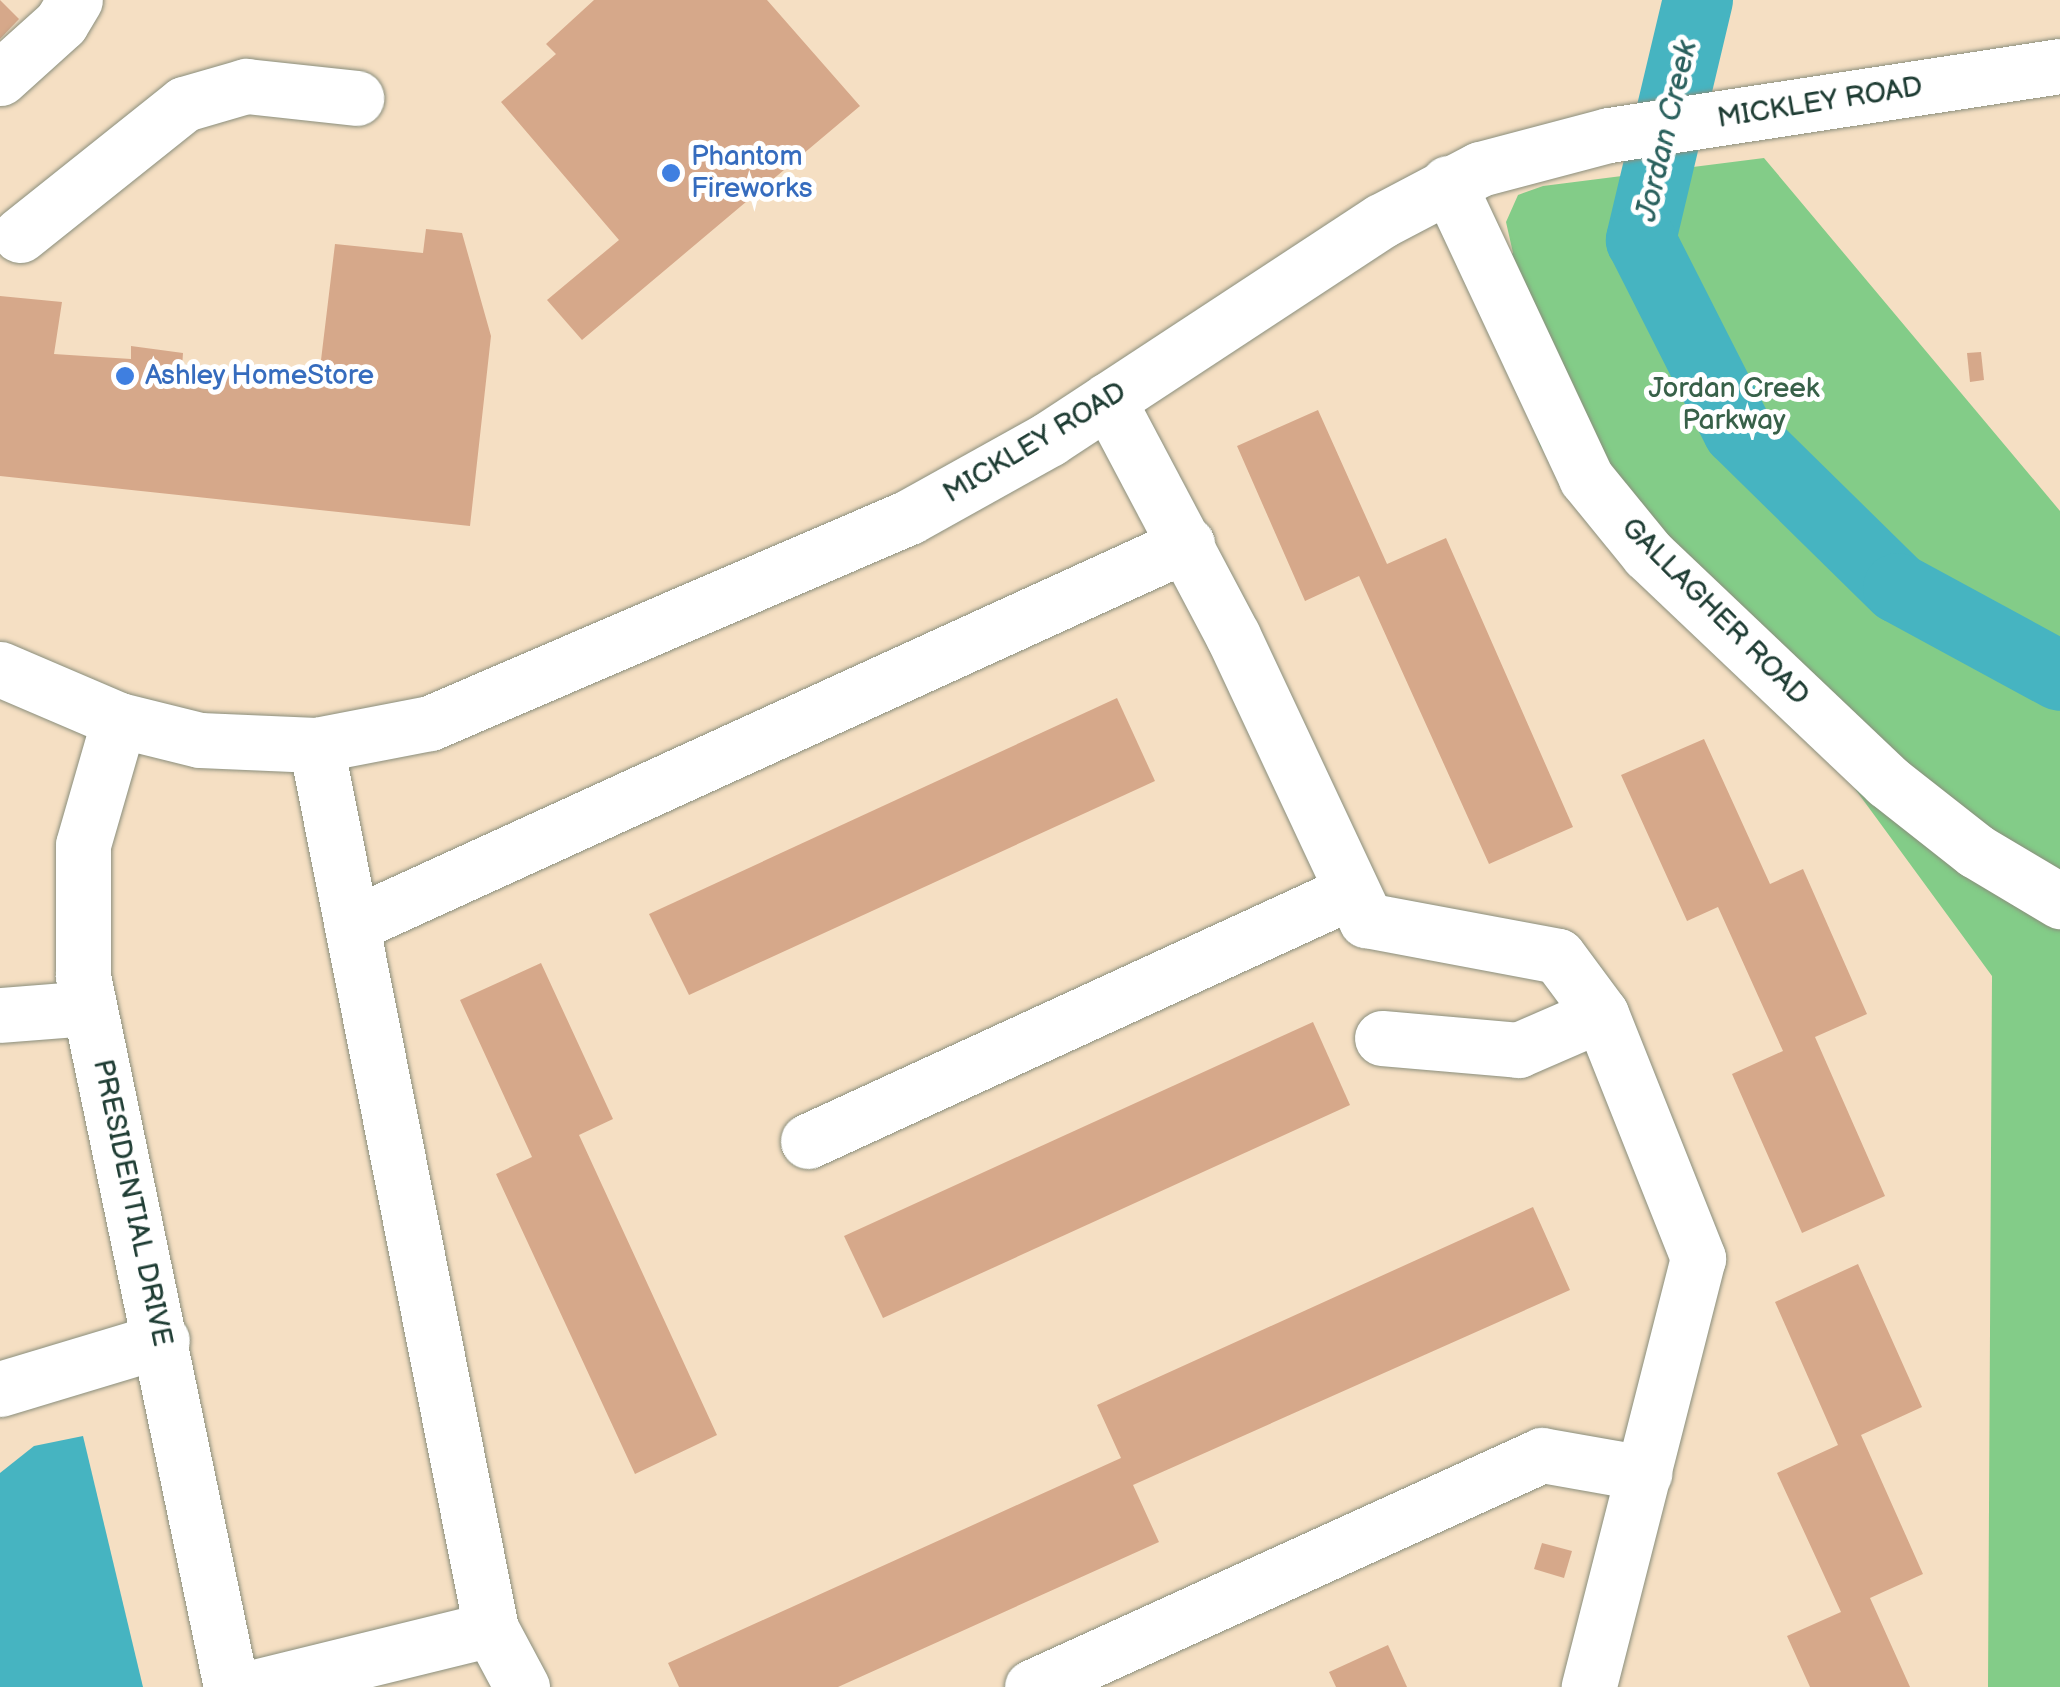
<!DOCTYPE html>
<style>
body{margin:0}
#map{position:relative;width:2060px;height:1687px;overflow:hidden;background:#f5dfc3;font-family:"Balsamiq Sans",sans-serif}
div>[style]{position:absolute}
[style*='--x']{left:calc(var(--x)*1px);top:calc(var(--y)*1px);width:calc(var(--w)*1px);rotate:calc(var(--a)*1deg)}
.green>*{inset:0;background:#83cc88}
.water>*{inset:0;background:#46b4c1}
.river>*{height:70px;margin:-35px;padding:0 35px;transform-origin:35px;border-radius:35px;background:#46b4c1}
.building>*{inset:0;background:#d6a88a}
.roads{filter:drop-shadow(0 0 2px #8a8e7c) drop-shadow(0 0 2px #8a8e7c)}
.minor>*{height:55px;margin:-27.5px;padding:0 27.5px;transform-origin:27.5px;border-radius:27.5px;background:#fff}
.dots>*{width:28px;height:28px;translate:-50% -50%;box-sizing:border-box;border:5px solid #fff;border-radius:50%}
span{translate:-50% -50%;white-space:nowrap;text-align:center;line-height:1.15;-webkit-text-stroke:10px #fff;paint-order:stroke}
.street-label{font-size:28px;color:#1f3d34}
.shop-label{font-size:28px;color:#366cbe}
.left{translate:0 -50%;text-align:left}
.park-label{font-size:28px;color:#386149}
.water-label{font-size:30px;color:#2b615e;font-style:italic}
</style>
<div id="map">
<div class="green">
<div style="clip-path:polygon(1764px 158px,2060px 511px,2060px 1687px,1988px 1687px,1992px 976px,1850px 782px,1602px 531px,1540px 446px,1477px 276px,1513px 253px,1506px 222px,1518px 195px,1543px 186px)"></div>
</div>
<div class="water">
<div style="clip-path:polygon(83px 1436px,143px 1687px,0 1687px,0 1473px,34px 1446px)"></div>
</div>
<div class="river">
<div style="--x:1698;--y:0;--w:247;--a:103.4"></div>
<div style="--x:1641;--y:240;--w:214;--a:63.1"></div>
<div style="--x:1738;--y:431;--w:224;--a:44.5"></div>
<div style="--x:1898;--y:588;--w:184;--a:28.5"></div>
</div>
<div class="building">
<div style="clip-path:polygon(0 0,19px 19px,0 39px)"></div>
<div style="clip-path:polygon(594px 0,767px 0,860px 106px,582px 340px,547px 300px,619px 240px,501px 102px,556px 54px,546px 44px)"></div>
<div style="clip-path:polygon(426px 229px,462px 233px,491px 336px,470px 526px,0 476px,0 296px,62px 302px,54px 354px,131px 359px,131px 346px,183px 353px,182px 368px,318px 385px,335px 244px,423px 253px)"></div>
<div style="clip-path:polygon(1981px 352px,1984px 380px,1970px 382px,1967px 353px)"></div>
<div style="clip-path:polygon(1318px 410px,1387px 564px,1446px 538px,1573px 827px,1489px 864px,1359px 576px,1305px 601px,1237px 446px)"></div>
<div style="clip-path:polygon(1117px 698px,1155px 781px,689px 995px,649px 914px)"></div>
<div style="clip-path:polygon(1704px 739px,1770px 884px,1803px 869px,1867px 1014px,1815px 1037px,1885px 1196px,1802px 1233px,1732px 1074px,1783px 1051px,1718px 907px,1687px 921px,1621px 775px)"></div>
<div style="clip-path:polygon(541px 963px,613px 1119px,579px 1135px,717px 1435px,635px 1474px,496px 1174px,532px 1157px,460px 1000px)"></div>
<div style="clip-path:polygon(1313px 1022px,1350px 1105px,883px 1318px,844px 1236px)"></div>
<div style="clip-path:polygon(1533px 1207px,1570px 1290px,1133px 1485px,1159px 1542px,838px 1687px,679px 1687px,668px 1663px,1121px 1458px,1097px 1405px)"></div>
<div style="clip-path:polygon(1858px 1264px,1922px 1407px,1861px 1435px,1923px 1574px,1870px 1598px,1910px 1687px,1810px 1687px,1787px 1636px,1841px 1612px,1777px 1473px,1838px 1445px,1775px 1302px)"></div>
<div style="clip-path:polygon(1542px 1543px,1572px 1551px,1564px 1578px,1534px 1569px)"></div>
<div style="clip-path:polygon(1388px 1645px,1407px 1687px,1336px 1687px,1329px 1672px)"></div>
</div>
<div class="roads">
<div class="minor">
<div style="--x:0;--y:78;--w:82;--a:-42"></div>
<div style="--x:61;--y:23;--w:27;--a:-59"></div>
<div style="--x:1448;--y:183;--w:326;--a:64.9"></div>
<div style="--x:1586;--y:478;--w:98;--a:50.8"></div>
<div style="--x:1648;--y:554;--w:330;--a:43.5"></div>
<div style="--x:1887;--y:781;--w:113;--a:38.2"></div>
<div style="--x:1976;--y:851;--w:98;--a:30.8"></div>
<div style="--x:20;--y:235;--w:210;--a:-38.6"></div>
<div style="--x:184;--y:104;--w:65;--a:-16.2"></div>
<div style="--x:246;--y:86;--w:111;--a:6.2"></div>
<div style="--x:1108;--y:400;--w:267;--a:62.1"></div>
<div style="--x:1233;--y:636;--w:314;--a:64.9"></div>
<div style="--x:1366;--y:920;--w:195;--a:10.6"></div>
<div style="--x:1558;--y:956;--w:72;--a:53.4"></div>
<div style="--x:1601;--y:1014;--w:263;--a:68.3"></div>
<div style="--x:1698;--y:1258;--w:443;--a:104.3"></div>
<div style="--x:0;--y:669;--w:129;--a:23.2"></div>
<div style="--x:119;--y:720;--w:83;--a:13.9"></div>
<div style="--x:200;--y:740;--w:116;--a:2.5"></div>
<div style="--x:316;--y:745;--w:116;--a:-10.9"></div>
<div style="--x:430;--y:723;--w:521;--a:-23.27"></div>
<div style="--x:909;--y:517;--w:160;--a:-29.1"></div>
<div style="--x:1049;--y:439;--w:397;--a:-33.3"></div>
<div style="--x:1381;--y:221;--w:112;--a:-27.7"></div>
<div style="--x:1480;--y:169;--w:133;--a:-14.8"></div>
<div style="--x:1609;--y:135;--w:456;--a:-8.7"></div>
<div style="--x:119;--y:720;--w:130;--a:106.1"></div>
<div style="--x:83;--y:845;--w:131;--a:90"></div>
<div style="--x:83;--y:976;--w:726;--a:78.24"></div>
<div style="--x:316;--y:745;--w:901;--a:78.8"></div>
<div style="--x:491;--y:1629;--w:66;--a:61.9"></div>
<div style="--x:352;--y:925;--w:918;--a:-24.53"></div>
<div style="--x:0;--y:1015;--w:89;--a:-4.5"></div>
<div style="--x:1382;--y:1038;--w:137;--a:5"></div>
<div style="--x:1518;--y:1050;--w:90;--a:-23.4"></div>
<div style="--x:808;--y:1141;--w:596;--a:-24.67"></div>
<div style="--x:0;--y:1389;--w:169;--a:-16.8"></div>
<div style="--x:255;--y:1687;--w:243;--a:-13.8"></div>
<div style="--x:1032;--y:1687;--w:560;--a:-24.46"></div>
<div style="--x:1542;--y:1455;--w:104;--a:10"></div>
</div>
</div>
<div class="dots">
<div style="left:671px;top:173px;background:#3f7fe0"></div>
<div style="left:125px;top:376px;background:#3f7fe0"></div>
</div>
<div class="street-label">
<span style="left:1820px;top:103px;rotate:-9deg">MICKLEY ROAD</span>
<span style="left:1035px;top:443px;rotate:-31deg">MICKLEY ROAD</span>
<span style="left:1715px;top:612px;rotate:45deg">GALLAGHER ROAD</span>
<span style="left:132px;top:1203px;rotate:78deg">PRESIDENTIAL DRIVE</span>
</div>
<div class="shop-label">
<span class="left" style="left:691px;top:173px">Phantom<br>Fireworks</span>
<span class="left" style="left:145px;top:376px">Ashley HomeStore</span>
</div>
<div class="park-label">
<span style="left:1734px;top:405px">Jordan Creek<br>Parkway</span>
</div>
<div class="water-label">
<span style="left:1667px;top:131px;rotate:-77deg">Jordan Creek</span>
</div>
</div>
